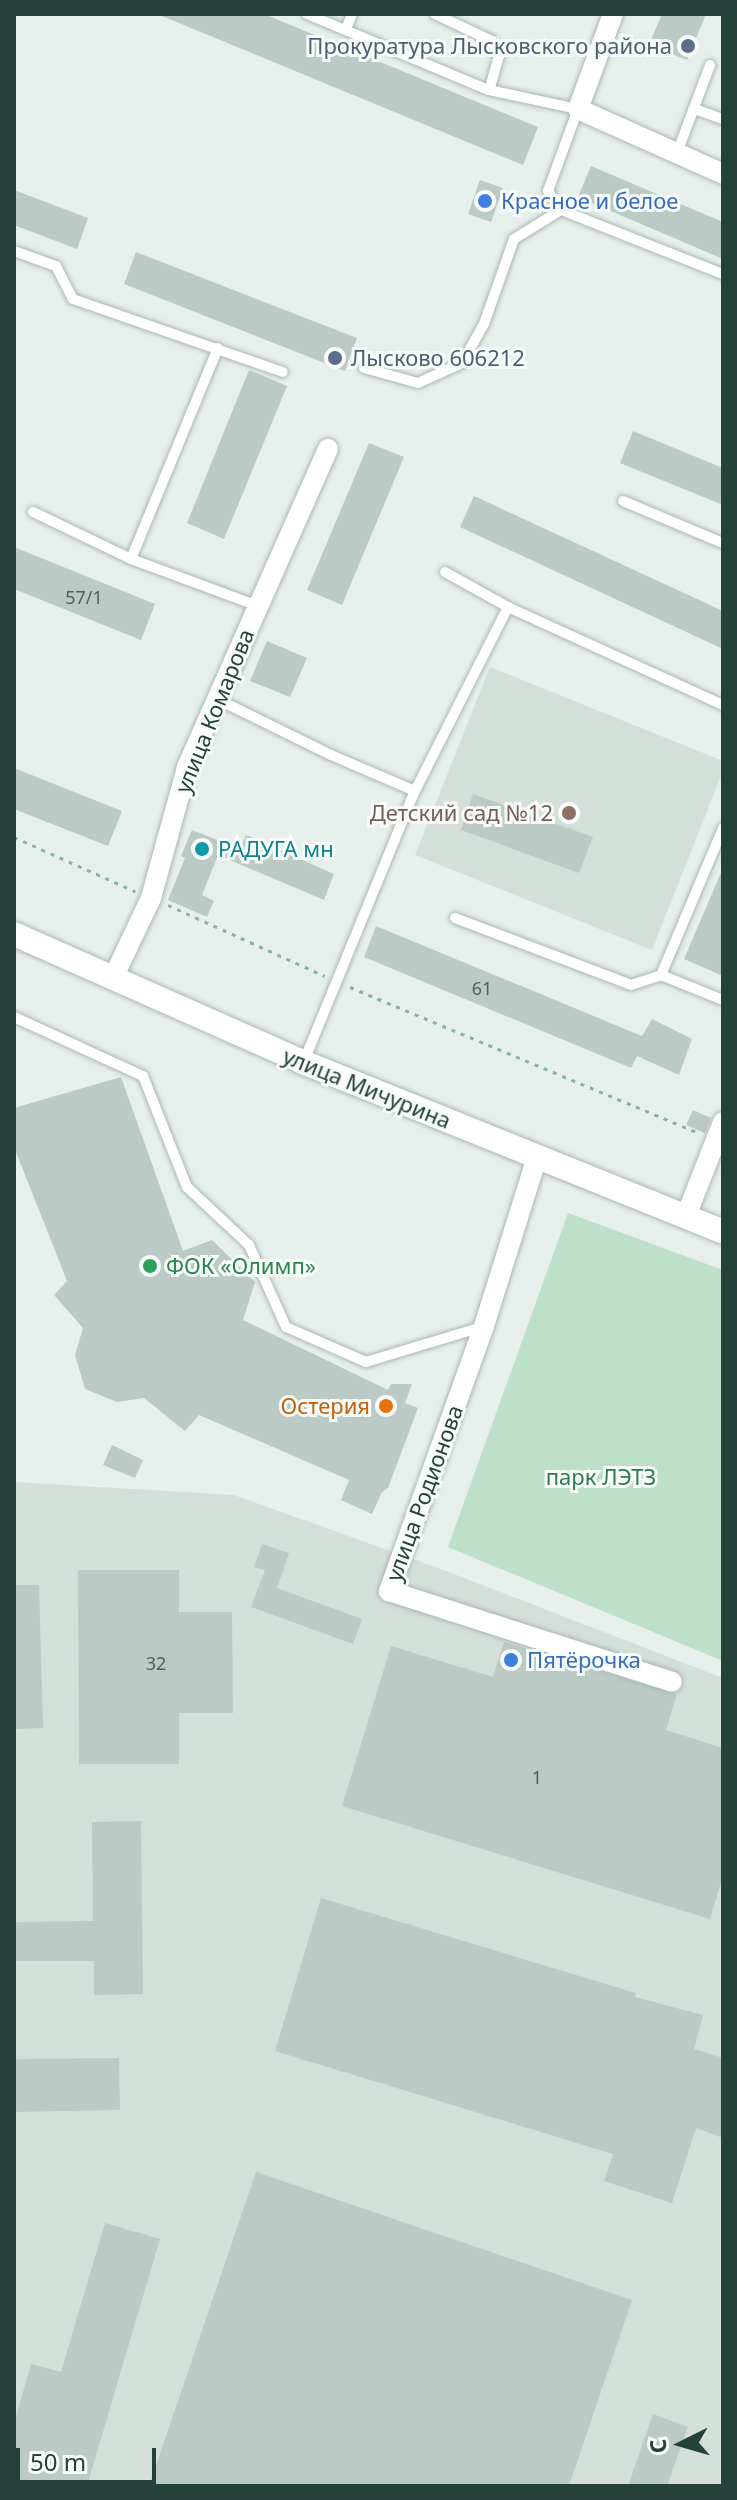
<!DOCTYPE html>
<meta charset="utf-8">
<style>
body{margin:0}
#map{position:relative;width:737px;height:2500px;overflow:hidden;background:#e6efeb;font-family:"Noto Sans",sans-serif}
div>[style]{position:absolute}
[style*='--x']{left:calc(var(--x)*1px);top:calc(var(--y)*1px);width:calc(var(--w)*1px);rotate:calc(var(--a)*1deg)}
.built>*{inset:0;background:#d4dfda}
.green>*{inset:0;background:#bfe0c8}
.building>*{inset:0;background:#bbcac4}
.path>*{height:3px;margin-top:-1.5px;transform-origin:0;background:repeating-linear-gradient(90deg,#86b3a5 0 4px,transparent 0 10px)}
.roads{filter:drop-shadow(0 0 2px #a8b8b2) drop-shadow(0 0 2px #a8b8b2)}
.lane>*{height:10px;margin:-5px;padding:0 5px;transform-origin:5px;border-radius:5px;background:#fff}
.street>*{height:20px;margin:-10px;padding:0 10px;transform-origin:10px;border-radius:10px;background:#fff}
.secondary>*{height:24px;margin:-12px;padding:0 12px;transform-origin:12px;border-radius:12px;background:#fff}
.dots>*{width:22px;height:22px;translate:-50% -50%;box-sizing:border-box;border:4px solid #f7fbf9;border-radius:50%}
span{translate:-50% -50%;white-space:nowrap;text-align:center;line-height:1.15;-webkit-text-stroke:6px #f7fbf9;paint-order:stroke}
.number-label{font-size:18px;color:#4a645c}
.number-label span{-webkit-text-stroke-width:0}
.service-label{font-size:22px;color:#4e5e75}
.right{translate:-100% -50%;text-align:right}
.left{translate:0 -50%;text-align:left}
.shop-label{font-size:22px;color:#366cbe}
.street-label{font-size:22px;color:#24423a}
.education-label{font-size:22px;color:#785e54}
.culture-label{font-size:22px;color:#0d838f}
.leisure-label{font-size:22px;color:#27864d}
.food-label{font-size:22px;color:#c56008}
.park-label{font-size:22px;color:#2d7a4b}
.frame{position:absolute;inset:0;border:16px solid #24423a;pointer-events:none}
.north{position:absolute;left:641px;top:2404px;width:80px;height:80px;-webkit-text-stroke:6px #f7fbf9;paint-order:stroke;rotate:265deg;font-size:22px;font-weight:700;line-height:32px;text-align:center;color:#24423a}
.north::after{content:'';display:block;margin:auto;width:28px;height:36px;background:#24423a;clip-path:polygon(50% 0,100% 100%,50% 72%,0 100%)}
.scale{position:absolute;left:16px;top:2448px;width:140px;height:36px;box-sizing:border-box;border:4px solid #24423a;border-top:0;padding-left:10px;font-size:24px;line-height:28px;white-space:nowrap;color:#24423a;-webkit-text-stroke:6px #f7fbf9;paint-order:stroke}
</style>
<div id="map">
<div class="built">
<div style="clip-path:polygon(490px 667px,723px 761px,723px 771px,652px 950px,415px 855px)"></div>
<div style="clip-path:polygon(14px 1482px,234px 1495px,446px 1571px,723px 1678px,723px 2486px,14px 2486px)"></div>
</div>
<div class="green">
<div style="clip-path:polygon(568px 1213px,723px 1270px,723px 1661px,448px 1547px)"></div>
</div>
<div class="building">
<div style="clip-path:polygon(157px 14px,264px 14px,538px 127px,523px 165px)"></div>
<div style="clip-path:polygon(662px 14px,706px 14px,687px 60px,649px 45px)"></div>
<div style="clip-path:polygon(591px 166px,723px 222px,723px 259px,578px 197px)"></div>
<div style="clip-path:polygon(480px 180px,503px 188px,491px 222px,468px 214px)"></div>
<div style="clip-path:polygon(14px 190px,88px 218px,77px 249px,14px 225px)"></div>
<div style="clip-path:polygon(136px 252px,357px 338px,345px 371px,124px 284px)"></div>
<div style="clip-path:polygon(249px 370px,287px 386px,224px 539px,187px 523px)"></div>
<div style="clip-path:polygon(633px 431px,723px 468px,723px 505px,620px 463px)"></div>
<div style="clip-path:polygon(369px 443px,404px 457px,342px 605px,307px 590px)"></div>
<div style="clip-path:polygon(474px 496px,723px 611px,723px 649px,460px 527px)"></div>
<div style="clip-path:polygon(14px 547px,155px 604px,141px 640px,14px 589px)"></div>
<div style="clip-path:polygon(267px 641px,307px 658px,290px 697px,250px 681px)"></div>
<div style="clip-path:polygon(14px 768px,122px 811px,108px 846px,14px 809px)"></div>
<div style="clip-path:polygon(473px 794px,593px 837px,579px 873px,461px 830px)"></div>
<div style="clip-path:polygon(192px 830px,240px 849px,246px 835px,334px 874px,324px 900px,218px 855px,202px 895px,214px 901px,207px 917px,168px 900px,185px 858px,181px 856px)"></div>
<div style="clip-path:polygon(723px 868px,723px 976px,684px 959px)"></div>
<div style="clip-path:polygon(376px 926px,642px 1036px,652px 1019px,692px 1039px,679px 1075px,637px 1056px,631px 1068px,364px 957px)"></div>
<div style="clip-path:polygon(121px 1077px,183px 1251px,212px 1240px,255px 1282px,243px 1320px,388px 1390px,391px 1384px,412px 1384px,405px 1403px,418px 1408px,388px 1488px,382px 1492px,372px 1514px,341px 1500px,349px 1480px,199px 1415px,185px 1431px,144px 1398px,117px 1402px,85px 1389px,75px 1355px,83px 1328px,54px 1295px,67px 1281px,14px 1147px,14px 1108px)"></div>
<div style="clip-path:polygon(693px 1110px,711px 1118px,705px 1133px,686px 1125px)"></div>
<div style="clip-path:polygon(112px 1445px,143px 1460px,135px 1478px,103px 1465px)"></div>
<div style="clip-path:polygon(262px 1544px,289px 1553px,277px 1588px,362px 1619px,353px 1644px,251px 1607px,265px 1570px,254px 1567px)"></div>
<div style="clip-path:polygon(78px 1570px,179px 1570px,179px 1612px,232px 1612px,233px 1713px,179px 1713px,179px 1764px,79px 1764px)"></div>
<div style="clip-path:polygon(14px 1585px,39px 1585px,43px 1728px,14px 1729px)"></div>
<div style="clip-path:polygon(504px 1642px,677px 1694px,666px 1730px,723px 1748px,723px 1876px,710px 1919px,342px 1806px,391px 1646px,493px 1677px)"></div>
<div style="clip-path:polygon(141px 1821px,143px 1994px,94px 1995px,94px 1961px,14px 1961px,14px 1922px,93px 1921px,92px 1822px)"></div>
<div style="clip-path:polygon(321px 1898px,636px 1993px,635px 1997px,703px 2015px,694px 2049px,723px 2058px,723px 2138px,696px 2128px,672px 2203px,604px 2181px,613px 2154px,275px 2051px)"></div>
<div style="clip-path:polygon(119px 2058px,120px 2110px,14px 2112px,14px 2059px)"></div>
<div style="clip-path:polygon(256px 2172px,632px 2300px,569px 2486px,149px 2486px)"></div>
<div style="clip-path:polygon(105px 2223px,160px 2239px,87px 2486px,14px 2486px,14px 2423px,31px 2364px,61px 2372px)"></div>
<div style="clip-path:polygon(653px 2414px,688px 2427px,667px 2486px,628px 2486px)"></div>
</div>
<div class="path">
<div style="--x:14;--y:837;--w:133;--a:24.1"></div>
<div style="--x:168;--y:905;--w:172;--a:24.3"></div>
<div style="--x:350;--y:987;--w:376;--a:22.7"></div>
</div>
<div class="roads">
<div class="lane">
<div style="--x:307;--y:14;--w:197;--a:22.7"></div>
<div style="--x:489;--y:90;--w:91;--a:12.1"></div>
<div style="--x:578;--y:109;--w:87;--a:110.1"></div>
<div style="--x:548;--y:191;--w:23;--a:56"></div>
<div style="--x:561;--y:210;--w:174;--a:21.6"></div>
<div style="--x:435;--y:14;--w:63;--a:25.3"></div>
<div style="--x:492;--y:41;--w:17;--a:65"></div>
<div style="--x:499;--y:56;--w:35;--a:106"></div>
<div style="--x:346;--y:29;--w:16;--a:-68"></div>
<div style="--x:695;--y:109;--w:30;--a:20"></div>
<div style="--x:677;--y:153;--w:94;--a:-69.4"></div>
<div style="--x:14;--y:251;--w:45;--a:19.7"></div>
<div style="--x:56;--y:266;--w:37;--a:63"></div>
<div style="--x:73;--y:299;--w:222;--a:19.2"></div>
<div style="--x:364;--y:368;--w:56;--a:15.5"></div>
<div style="--x:418;--y:383;--w:48;--a:-24.4"></div>
<div style="--x:462;--y:363;--w:45;--a:-60.6"></div>
<div style="--x:484;--y:324;--w:90;--a:-70.6"></div>
<div style="--x:514;--y:239;--w:55;--a:-31.7"></div>
<div style="--x:623;--y:501;--w:108;--a:22.8"></div>
<div style="--x:33;--y:512;--w:109;--a:25.6"></div>
<div style="--x:131;--y:559;--w:135;--a:20.3"></div>
<div style="--x:131;--y:559;--w:228;--a:-67.6"></div>
<div style="--x:445;--y:572;--w:72;--a:29.1"></div>
<div style="--x:508;--y:607;--w:236;--a:24.5"></div>
<div style="--x:217;--y:699;--w:127;--a:26.2"></div>
<div style="--x:331;--y:755;--w:91;--a:23.2"></div>
<div style="--x:455;--y:918;--w:188;--a:20.8"></div>
<div style="--x:631;--y:985;--w:32;--a:-18"></div>
<div style="--x:661;--y:975;--w:67;--a:22"></div>
<div style="--x:661;--y:975;--w:160;--a:-67.1"></div>
<div style="--x:14;--y:1017;--w:142;--a:24.6"></div>
<div style="--x:143;--y:1076;--w:119;--a:68.4"></div>
<div style="--x:187;--y:1187;--w:85;--a:43.1"></div>
<div style="--x:249;--y:1245;--w:90;--a:65.7"></div>
<div style="--x:286;--y:1327;--w:87;--a:23.6"></div>
<div style="--x:366;--y:1362;--w:121;--a:-16.8"></div>
<div style="--x:304;--y:1061;--w:292;--a:-67.7"></div>
<div style="--x:415;--y:791;--w:206;--a:-63.2"></div>
</div>
<div class="street">
<div style="--x:613;--y:14;--w:101;--a:110.2"></div>
<div style="--x:578;--y:109;--w:159;--a:24.1"></div>
<div style="--x:113;--y:978;--w:89;--a:-64.6"></div>
<div style="--x:151;--y:898;--w:136;--a:-74.6"></div>
<div style="--x:187;--y:767;--w:348;--a:-66.1"></div>
<div style="--x:537;--y:1157;--w:177;--a:107.4"></div>
<div style="--x:484;--y:1326;--w:282;--a:109.7"></div>
<div style="--x:389;--y:1591;--w:297;--a:17.8"></div>
<div style="--x:686;--y:1216;--w:101;--a:-68.5"></div>
</div>
<div class="secondary">
<div style="--x:14;--y:934;--w:316;--a:23.9"></div>
<div style="--x:303;--y:1062;--w:453;--a:22"></div>
</div>
</div>
<div class="dots">
<div style="left:688px;top:46px;background:#5c6f8a"></div>
<div style="left:485px;top:201px;background:#3f7fe0"></div>
<div style="left:335px;top:358px;background:#5c6f8a"></div>
<div style="left:569px;top:813px;background:#8d6e63"></div>
<div style="left:202px;top:849px;background:#0f9aa8"></div>
<div style="left:150px;top:1266px;background:#2e9e5b"></div>
<div style="left:386px;top:1406px;background:#e8710a"></div>
<div style="left:511px;top:1660px;background:#3f7fe0"></div>
</div>
<div class="number-label">
<span style="left:84px;top:597px">57/1</span>
<span style="left:482px;top:988px">61</span>
<span style="left:156px;top:1663px">32</span>
<span style="left:537px;top:1777px">1</span>
</div>
<div class="service-label">
<span class="right" style="left:672px;top:46px">Прокуратура Лысковского района</span>
<span class="left" style="left:351px;top:358px">Лысково 606212</span>
</div>
<div class="shop-label">
<span class="left" style="left:501px;top:201px">Красное и белое</span>
<span class="left" style="left:527px;top:1660px">Пятёрочка</span>
</div>
<div class="street-label">
<span style="left:214px;top:711px;rotate:-68deg">улица Комарова</span>
<span style="left:367px;top:1088px;rotate:22deg">улица Мичурина</span>
<span style="left:424px;top:1493px;rotate:-70deg">улица Родионова</span>
</div>
<div class="education-label">
<span class="right" style="left:553px;top:813px">Детский сад №12</span>
</div>
<div class="culture-label">
<span class="left" style="left:218px;top:849px">РАДУГА мн</span>
</div>
<div class="leisure-label">
<span class="left" style="left:166px;top:1266px">ФОК «Олимп»</span>
</div>
<div class="food-label">
<span class="right" style="left:370px;top:1406px">Остерия</span>
</div>
<div class="park-label">
<span style="left:601px;top:1477px">парк ЛЭТЗ</span>
</div>
<div class="frame"></div>
<div class="north">С</div>
<div class="scale">50 m</div>
</div>
